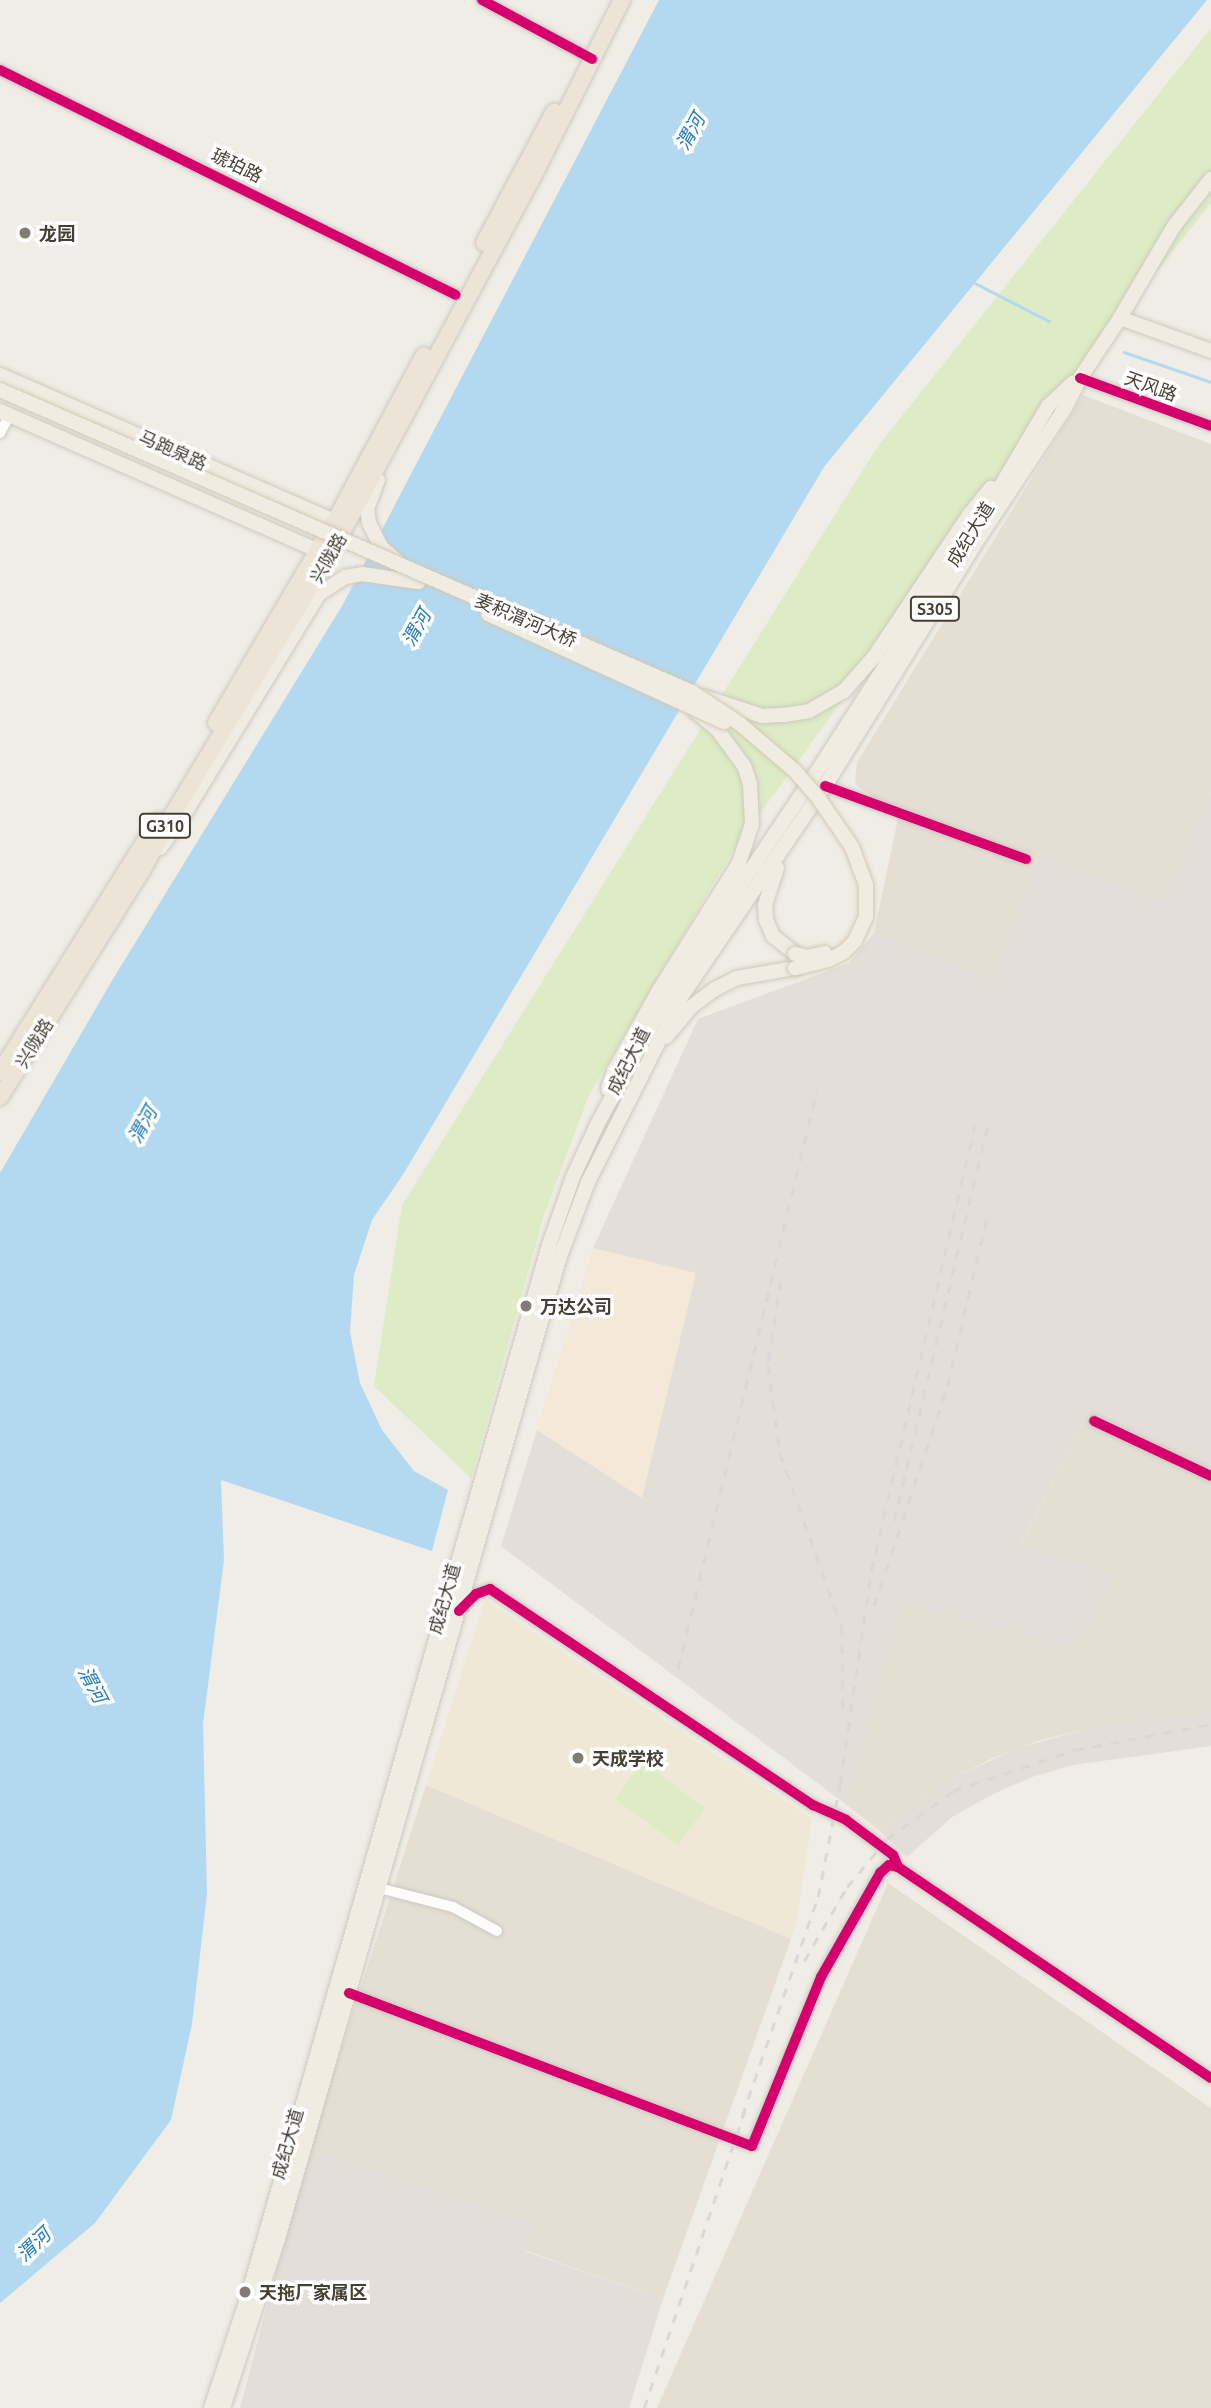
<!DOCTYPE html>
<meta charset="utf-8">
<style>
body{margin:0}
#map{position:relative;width:1211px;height:2408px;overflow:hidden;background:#f0ede6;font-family:Ubuntu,"Noto Sans SC",sans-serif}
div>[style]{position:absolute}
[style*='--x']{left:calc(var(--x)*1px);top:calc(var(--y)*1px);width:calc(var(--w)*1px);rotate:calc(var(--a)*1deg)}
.residential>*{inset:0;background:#e5dfd3}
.commercial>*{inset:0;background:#f4e8d8}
.industrial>*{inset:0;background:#e3ded7}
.education>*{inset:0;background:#efe8d7}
.green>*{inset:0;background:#ddecc4}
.water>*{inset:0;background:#b3d9f1}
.stream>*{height:2.5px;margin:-1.25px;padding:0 1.25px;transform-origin:1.25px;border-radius:1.25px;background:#b3d9f1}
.roads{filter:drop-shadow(0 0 2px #ccc9c2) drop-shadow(0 0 2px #ccc9c2)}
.minor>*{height:10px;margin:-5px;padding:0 5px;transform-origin:5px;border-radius:5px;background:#fdfcfb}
.major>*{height:14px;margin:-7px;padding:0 7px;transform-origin:7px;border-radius:7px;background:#f1ece2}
.highway>*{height:16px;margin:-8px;padding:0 8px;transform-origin:8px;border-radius:8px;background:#ece4d7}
.rail>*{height:2.5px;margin-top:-1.25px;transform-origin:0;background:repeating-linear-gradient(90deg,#d8d8d7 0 9px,transparent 0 18px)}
.bridges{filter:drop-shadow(0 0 2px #d3c9b2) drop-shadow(0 0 2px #d3c9b2)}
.major-bridge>*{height:14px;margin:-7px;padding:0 7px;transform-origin:7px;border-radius:7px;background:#f1ece2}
.cycleway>*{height:10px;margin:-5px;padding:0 5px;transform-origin:5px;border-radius:5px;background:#d6006c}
.dots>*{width:19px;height:19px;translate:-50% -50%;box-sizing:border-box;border:4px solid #fff;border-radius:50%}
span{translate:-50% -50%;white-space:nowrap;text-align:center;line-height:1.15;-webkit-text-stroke:7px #fff;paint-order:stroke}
.shield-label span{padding:2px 5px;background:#fff;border:2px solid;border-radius:5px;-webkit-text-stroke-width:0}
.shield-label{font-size:16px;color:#453e33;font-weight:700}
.street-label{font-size:18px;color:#453e33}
.poi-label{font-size:18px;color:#453e33;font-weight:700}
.left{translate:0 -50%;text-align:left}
.water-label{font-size:19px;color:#247cb9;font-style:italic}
</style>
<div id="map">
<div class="residential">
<div style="clip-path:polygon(1083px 395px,1211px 444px,1211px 792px,1162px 903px,1038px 854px,994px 981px,874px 933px,898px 818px,855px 784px,857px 762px)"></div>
<div style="clip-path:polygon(1089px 1412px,1211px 1469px,1211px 1711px,1085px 1729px,1038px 1741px,993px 1758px,949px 1780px,906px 1809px,880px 1831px,848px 1806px,903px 1604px,1078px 1647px,1020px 1547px)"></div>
<div style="clip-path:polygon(426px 1785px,791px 1939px,663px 2299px,526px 2251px,533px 2225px,309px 2149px)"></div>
<div style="clip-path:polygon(888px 1883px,1211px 2108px,1211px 2408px,657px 2408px)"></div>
</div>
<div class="commercial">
<div style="clip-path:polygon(593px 1248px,696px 1273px,642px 1498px,537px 1430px)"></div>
</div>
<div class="industrial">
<div style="clip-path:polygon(1211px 792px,1211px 1469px,1089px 1412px,1020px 1546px,1115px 1574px,1078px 1647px,903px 1604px,848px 1806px,501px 1546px,537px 1430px,642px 1498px,696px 1273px,593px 1248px,698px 1019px,849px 963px,874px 933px,994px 981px,1038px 854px,1162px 903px)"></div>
<div style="clip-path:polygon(1211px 1711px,1211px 1746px,1073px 1765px,1032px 1777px,993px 1794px,952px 1817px,907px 1857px,880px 1831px,906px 1809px,949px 1780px,1015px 1749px,1085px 1729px)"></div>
<div style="clip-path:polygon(309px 2149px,534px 2225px,526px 2252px,663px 2299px,629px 2408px,240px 2408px)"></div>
</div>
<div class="education">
<div style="clip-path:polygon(485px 1600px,812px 1819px,796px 1924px,791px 1939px,426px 1785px)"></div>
</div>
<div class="green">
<div style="clip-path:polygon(1211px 28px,1211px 203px,1120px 318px,732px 852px,589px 1095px,543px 1218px,471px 1478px,374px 1386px,402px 1205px,878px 446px)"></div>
<div style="clip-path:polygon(642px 1762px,705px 1808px,678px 1845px,615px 1799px)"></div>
</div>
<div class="water">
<div style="clip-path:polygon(659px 0,1207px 0,824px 467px,404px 1173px,372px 1220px,354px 1275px,350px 1332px,360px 1383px,382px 1430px,414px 1471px,448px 1490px,432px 1551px,221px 1480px,224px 1560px,203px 1724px,207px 1894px,192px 2024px,171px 2120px,95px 2223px,0 2303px,0 1173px,113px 979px,342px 606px)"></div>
</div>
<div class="stream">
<div style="--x:975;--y:283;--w:83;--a:27.2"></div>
<div style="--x:1124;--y:352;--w:92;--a:19"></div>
</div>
<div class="roads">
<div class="minor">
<div style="--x:482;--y:0;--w:125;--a:28.2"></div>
<div style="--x:0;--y:70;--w:508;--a:26.26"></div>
<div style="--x:1080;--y:378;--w:140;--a:20.1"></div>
<div style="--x:0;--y:433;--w:19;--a:-62"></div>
<div style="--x:825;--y:786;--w:214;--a:20"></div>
<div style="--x:1094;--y:1421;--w:129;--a:25.2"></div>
<div style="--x:459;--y:1611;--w:24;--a:-45"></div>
<div style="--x:476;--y:1594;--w:15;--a:-20"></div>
<div style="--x:490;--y:1589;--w:389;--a:33.8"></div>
<div style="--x:813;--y:1805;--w:36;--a:24"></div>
<div style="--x:846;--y:1820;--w:59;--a:36.7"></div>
<div style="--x:893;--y:1855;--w:13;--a:67"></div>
<div style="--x:379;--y:1888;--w:76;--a:14.4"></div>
<div style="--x:453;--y:1907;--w:50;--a:28.6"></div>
<div style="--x:349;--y:1993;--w:431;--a:20.8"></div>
<div style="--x:752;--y:2146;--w:183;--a:-67.8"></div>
<div style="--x:821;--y:1977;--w:120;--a:-60.4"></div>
<div style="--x:880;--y:1873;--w:12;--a:-42"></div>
<div style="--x:889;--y:1865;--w:9;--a:13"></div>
<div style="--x:898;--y:1867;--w:377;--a:34"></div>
</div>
<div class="major">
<div style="--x:1120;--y:318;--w:97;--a:19.9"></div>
<div style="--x:0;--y:375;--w:377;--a:23.6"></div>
<div style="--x:0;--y:411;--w:356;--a:23.7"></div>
<div style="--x:378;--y:480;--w:30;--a:111"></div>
<div style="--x:367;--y:508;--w:15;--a:82"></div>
<div style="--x:369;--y:523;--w:27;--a:63"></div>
<div style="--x:381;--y:547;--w:20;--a:41"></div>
<div style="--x:983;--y:516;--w:128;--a:-59.4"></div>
<div style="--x:1048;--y:406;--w:34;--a:-43"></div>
<div style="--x:704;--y:697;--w:61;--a:18.1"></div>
<div style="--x:762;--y:716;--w:22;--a:-3"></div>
<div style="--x:784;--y:715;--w:25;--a:-9"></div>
<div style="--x:809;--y:711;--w:40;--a:-29.7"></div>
<div style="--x:844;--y:691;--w:45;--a:-48.6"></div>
<div style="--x:874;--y:657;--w:171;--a:-56.2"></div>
<div style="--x:969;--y:515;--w:35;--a:-51"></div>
<div style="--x:160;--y:848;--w:30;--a:-53"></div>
<div style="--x:178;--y:824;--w:270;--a:-58.5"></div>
<div style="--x:319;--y:594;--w:31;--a:-33"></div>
<div style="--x:345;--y:577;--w:17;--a:-10"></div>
<div style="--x:362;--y:574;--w:57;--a:8.1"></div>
<div style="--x:777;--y:868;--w:39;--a:108"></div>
<div style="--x:765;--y:905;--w:15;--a:86"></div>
<div style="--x:766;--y:920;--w:17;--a:66"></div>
<div style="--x:773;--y:936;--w:28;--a:39"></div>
<div style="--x:666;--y:1037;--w:39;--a:-50"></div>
<div style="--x:691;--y:1007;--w:30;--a:-37"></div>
<div style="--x:715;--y:989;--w:25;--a:-27"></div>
<div style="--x:737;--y:978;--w:59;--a:-9.8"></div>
<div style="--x:608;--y:1089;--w:19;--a:-72"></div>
<div style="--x:614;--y:1071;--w:90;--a:-60.9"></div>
<div style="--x:658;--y:992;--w:152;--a:-57.9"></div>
<div style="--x:739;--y:863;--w:41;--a:-71.6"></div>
<div style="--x:752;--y:824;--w:40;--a:-92.9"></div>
<div style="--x:750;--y:784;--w:19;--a:-108"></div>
<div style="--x:744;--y:766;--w:46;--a:-126.1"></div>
<div style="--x:717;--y:729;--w:27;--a:-141"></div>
<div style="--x:211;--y:2408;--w:118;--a:-71.7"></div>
<div style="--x:248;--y:2296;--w:1093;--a:-74.02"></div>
<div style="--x:549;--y:1245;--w:72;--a:-70.6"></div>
<div style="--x:573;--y:1177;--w:57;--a:-65.2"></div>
<div style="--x:597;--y:1125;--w:156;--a:-61.6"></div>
<div style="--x:671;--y:988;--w:270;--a:-56"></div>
<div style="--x:822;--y:764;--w:251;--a:-57.2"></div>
<div style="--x:223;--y:2408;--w:178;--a:-72"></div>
<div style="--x:278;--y:2239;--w:1019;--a:-74"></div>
<div style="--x:559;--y:1259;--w:82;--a:-69.4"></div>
<div style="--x:588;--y:1182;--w:207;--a:-63.3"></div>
<div style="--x:681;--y:997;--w:255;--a:-55.7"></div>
<div style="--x:825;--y:786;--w:281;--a:-58.2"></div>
<div style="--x:973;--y:547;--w:167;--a:-56.5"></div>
<div style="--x:1065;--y:408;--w:34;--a:-63"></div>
<div style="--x:1080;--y:378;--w:72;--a:-56.3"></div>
<div style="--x:1120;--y:318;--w:107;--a:-59.6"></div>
<div style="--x:1174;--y:226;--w:60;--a:-51.8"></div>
</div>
<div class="highway">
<div style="--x:484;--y:243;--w:149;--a:-61.9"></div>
<div style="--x:216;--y:723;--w:234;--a:-59.5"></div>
<div style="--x:335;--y:521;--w:188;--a:-61.8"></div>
<div style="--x:0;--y:1072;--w:297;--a:-57.9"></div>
<div style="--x:0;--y:1097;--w:267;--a:-57.9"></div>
<div style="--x:142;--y:871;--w:55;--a:-62"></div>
<div style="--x:168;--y:822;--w:312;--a:-58.8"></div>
<div style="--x:330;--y:555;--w:429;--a:-61.8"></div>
<div style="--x:533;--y:177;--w:198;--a:-63.3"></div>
</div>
</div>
<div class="rail">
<div style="--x:781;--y:1281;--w:85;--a:98.8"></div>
<div style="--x:768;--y:1365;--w:89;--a:82.2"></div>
<div style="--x:780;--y:1453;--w:185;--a:70.4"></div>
<div style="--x:842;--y:1627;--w:82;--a:89.3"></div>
<div style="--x:894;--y:1521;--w:404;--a:-76.7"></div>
<div style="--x:874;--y:1606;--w:232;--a:-71.6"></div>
<div style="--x:947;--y:1386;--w:178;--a:-76.7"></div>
<div style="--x:678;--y:1669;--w:596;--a:-76.52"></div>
<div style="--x:804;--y:1961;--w:86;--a:-59.8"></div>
<div style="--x:847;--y:1887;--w:62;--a:-50.2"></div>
<div style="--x:887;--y:1839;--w:82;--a:-36"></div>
<div style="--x:953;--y:1791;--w:129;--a:-18.6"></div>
<div style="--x:1075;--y:1750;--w:138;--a:-10.8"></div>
<div style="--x:742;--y:2116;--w:232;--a:-70.9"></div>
<div style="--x:818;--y:1897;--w:115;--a:-79"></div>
<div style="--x:840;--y:1784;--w:215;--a:-81.7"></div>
<div style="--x:871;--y:1571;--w:458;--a:-76.9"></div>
<div style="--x:644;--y:2408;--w:318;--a:-71.3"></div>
</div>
<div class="bridges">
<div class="major-bridge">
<div style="--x:0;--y:390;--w:755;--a:23.58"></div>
<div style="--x:692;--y:692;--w:58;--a:33.7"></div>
<div style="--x:740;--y:724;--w:72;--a:40.5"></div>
<div style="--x:795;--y:771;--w:37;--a:49"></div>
<div style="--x:819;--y:799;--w:58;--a:55.5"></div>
<div style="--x:852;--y:847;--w:40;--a:69.8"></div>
<div style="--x:866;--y:885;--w:32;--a:90"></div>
<div style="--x:866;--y:917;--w:26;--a:115"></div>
<div style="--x:855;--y:941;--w:16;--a:135"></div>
<div style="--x:844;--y:952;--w:18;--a:153"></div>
<div style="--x:828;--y:960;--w:34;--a:166"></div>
<div style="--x:488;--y:614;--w:260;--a:24.6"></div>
<div style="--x:795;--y:954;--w:12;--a:14"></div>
<div style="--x:807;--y:957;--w:18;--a:-13"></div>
</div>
</div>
<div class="cycleway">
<div style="--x:482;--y:0;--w:125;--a:28.2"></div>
<div style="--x:0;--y:70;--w:508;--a:26.26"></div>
<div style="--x:1080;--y:378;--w:140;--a:20.1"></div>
<div style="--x:825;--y:786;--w:214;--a:20"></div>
<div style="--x:1094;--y:1421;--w:129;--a:25.2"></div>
<div style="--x:459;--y:1611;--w:24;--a:-45"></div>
<div style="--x:476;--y:1594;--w:15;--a:-20"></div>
<div style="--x:490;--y:1589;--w:389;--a:33.8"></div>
<div style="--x:813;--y:1805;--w:36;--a:24"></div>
<div style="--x:846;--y:1820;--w:59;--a:36.7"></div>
<div style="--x:893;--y:1855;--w:13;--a:67"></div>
<div style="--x:349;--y:1993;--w:431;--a:20.8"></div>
<div style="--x:752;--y:2146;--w:183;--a:-67.8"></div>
<div style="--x:821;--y:1977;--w:120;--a:-60.4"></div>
<div style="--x:880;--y:1873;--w:12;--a:-42"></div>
<div style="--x:889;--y:1865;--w:9;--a:13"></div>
<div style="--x:898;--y:1867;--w:377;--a:34"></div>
</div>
<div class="dots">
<div style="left:25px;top:233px;background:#817b72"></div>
<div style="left:526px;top:1306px;background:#817b72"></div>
<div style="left:578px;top:1758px;background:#817b72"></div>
<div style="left:245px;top:2292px;background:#817b72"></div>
</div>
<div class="shield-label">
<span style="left:935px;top:609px">S305</span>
<span style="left:165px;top:826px">G310</span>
</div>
<div class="street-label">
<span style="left:237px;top:165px;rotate:26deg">琥珀路</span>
<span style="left:1151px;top:386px;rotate:20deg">天风路</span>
<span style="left:173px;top:450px;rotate:24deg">马跑泉路</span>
<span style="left:970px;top:534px;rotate:-58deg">成纪大道</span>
<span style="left:328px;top:558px;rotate:-60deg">兴陇路</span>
<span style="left:526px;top:620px;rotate:23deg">麦积渭河大桥</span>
<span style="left:34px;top:1043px;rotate:-58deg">兴陇路</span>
<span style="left:628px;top:1061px;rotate:-63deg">成纪大道</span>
<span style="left:444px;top:1599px;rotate:-74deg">成纪大道</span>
<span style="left:287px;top:2144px;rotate:-74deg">成纪大道</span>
</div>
<div class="poi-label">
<span class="left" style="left:39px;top:233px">龙园</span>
<span class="left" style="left:540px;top:1306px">万达公司</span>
<span class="left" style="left:592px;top:1758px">天成学校</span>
<span class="left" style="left:259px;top:2292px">天拖厂家属区</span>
</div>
<div class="water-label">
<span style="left:691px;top:132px;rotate:-61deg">渭河</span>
<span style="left:417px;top:628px;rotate:-61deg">渭河</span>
<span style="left:143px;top:1125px;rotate:-61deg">渭河</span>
<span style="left:92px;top:1685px;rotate:62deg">渭河</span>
<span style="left:34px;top:2245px;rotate:-44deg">渭河</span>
</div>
</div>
